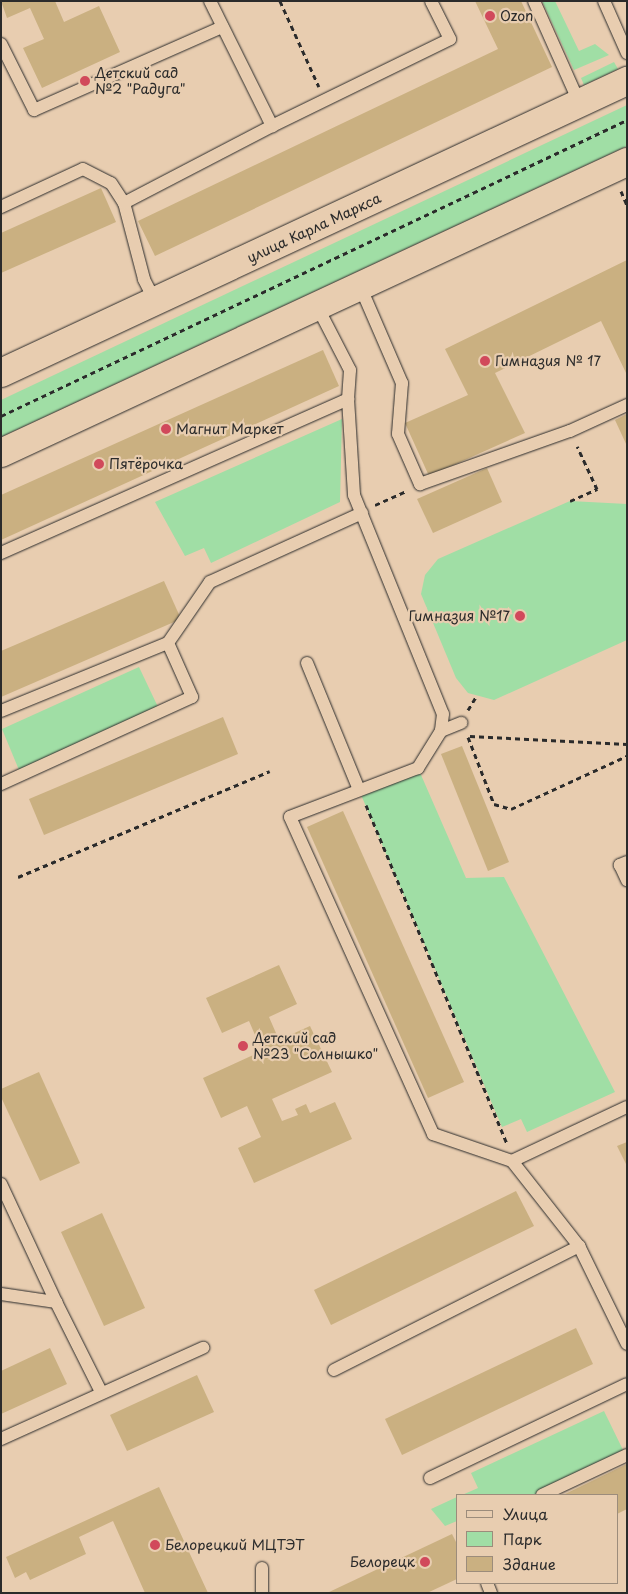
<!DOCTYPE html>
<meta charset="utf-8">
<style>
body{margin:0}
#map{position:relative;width:628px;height:1594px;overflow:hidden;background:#e8cdb0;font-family:"Playpen Sans",sans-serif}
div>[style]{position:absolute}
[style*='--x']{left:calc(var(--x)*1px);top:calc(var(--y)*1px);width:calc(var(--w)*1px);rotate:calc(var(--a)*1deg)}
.green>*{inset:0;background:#a0dea5}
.building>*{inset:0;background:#cab081}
.path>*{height:3px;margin-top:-1.5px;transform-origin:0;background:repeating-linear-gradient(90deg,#2b2b2b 0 5px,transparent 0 9px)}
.roads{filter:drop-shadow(0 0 1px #2b2b2b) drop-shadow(0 0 1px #2b2b2b)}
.service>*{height:12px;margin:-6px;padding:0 6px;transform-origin:6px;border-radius:6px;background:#e8cdb0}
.tertiary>*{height:28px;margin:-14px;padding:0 14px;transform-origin:14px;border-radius:14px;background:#e8cdb0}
.dots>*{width:14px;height:14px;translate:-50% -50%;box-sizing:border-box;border:2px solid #e8cdb0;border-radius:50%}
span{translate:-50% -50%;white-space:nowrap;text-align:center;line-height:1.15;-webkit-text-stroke:4.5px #e8cdb0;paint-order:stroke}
.poi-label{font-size:14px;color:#2b2b2b}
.left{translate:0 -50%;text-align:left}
.right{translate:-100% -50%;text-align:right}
.street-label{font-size:14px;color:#2b2b2b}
.frame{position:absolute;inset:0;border:2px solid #2b2b2b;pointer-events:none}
.legend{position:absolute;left:456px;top:1494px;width:162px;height:90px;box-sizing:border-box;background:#e8cdb0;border:1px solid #9c8c7b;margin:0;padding:6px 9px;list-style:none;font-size:15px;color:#2b2b2b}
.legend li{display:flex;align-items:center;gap:10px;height:25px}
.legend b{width:25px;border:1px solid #9c8c7b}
</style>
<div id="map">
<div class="green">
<div style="clip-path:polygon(542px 1px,555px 1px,579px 51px,595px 44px,609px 55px,574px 70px)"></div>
<div style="clip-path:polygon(614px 62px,618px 69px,584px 85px,581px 78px)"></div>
<div style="clip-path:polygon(627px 105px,627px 146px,1px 437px,1px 400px)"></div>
<div style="clip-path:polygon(342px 419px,340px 502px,211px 563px,204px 548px,185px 556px,155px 502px)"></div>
<div style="clip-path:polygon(570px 501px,627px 504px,627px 640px,494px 700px,468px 693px,456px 678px,421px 594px,425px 575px,438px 559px)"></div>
<div style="clip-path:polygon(139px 667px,158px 707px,19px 770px,2px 729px)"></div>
<div style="clip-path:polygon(418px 768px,466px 878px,504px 877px,615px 1092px,527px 1132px,521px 1119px,502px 1127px,359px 790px)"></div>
<div style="clip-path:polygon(604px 1411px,623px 1450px,536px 1495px,462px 1495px,478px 1488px,471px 1473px)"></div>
<div style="clip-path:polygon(457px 1497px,457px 1521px,445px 1526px,431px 1509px)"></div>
</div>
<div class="building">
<div style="clip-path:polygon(1px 1px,55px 1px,64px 22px,99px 6px,120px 52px,42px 88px,23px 48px,44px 39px,30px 8px,7px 18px)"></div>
<div style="clip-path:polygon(475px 1px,521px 1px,552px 67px,155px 256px,138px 221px,498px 49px)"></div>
<div style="clip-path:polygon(101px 188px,116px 222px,1px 273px,1px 233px)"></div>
<div style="clip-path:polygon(627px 260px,627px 375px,601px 321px,495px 373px,525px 433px,429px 476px,405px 423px,468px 395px,445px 349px)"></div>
<div style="clip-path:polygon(323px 350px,339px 386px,1px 540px,1px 495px)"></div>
<div style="clip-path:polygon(627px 414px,627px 446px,615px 420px)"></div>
<div style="clip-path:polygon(487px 468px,502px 502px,433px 533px,417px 499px)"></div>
<div style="clip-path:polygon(164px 581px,181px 619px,1px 697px,1px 651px)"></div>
<div style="clip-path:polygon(223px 717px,238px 754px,44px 835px,29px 799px)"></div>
<div style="clip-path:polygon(462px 746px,509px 862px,488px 871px,441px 754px)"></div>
<div style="clip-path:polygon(343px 811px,464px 1082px,428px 1098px,307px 827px)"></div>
<div style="clip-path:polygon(279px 965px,297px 1004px,269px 1017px,279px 1040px,310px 1026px,332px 1072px,272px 1099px,282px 1121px,298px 1115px,295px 1109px,306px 1104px,310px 1113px,335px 1102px,352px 1139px,254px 1183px,238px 1148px,261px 1137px,247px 1106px,221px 1118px,203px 1078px,262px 1051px,249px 1021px,222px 1033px,206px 998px)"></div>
<div style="clip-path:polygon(39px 1072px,80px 1163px,40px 1181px,1px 1097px,1px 1089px)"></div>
<div style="clip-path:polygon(627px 1142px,627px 1166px,617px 1146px)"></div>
<div style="clip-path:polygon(516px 1191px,534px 1226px,331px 1325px,314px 1290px)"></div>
<div style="clip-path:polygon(102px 1213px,145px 1308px,104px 1326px,61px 1232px)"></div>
<div style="clip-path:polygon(576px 1328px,593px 1364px,402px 1455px,385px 1419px)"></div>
<div style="clip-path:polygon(50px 1348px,67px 1384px,1px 1414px,1px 1371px)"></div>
<div style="clip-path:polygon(197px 1375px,214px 1412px,127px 1451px,110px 1415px)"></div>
<div style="clip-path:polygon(627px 1464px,627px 1509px,617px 1514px,617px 1495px,563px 1495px)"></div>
<div style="clip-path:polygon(159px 1487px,208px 1593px,145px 1593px,113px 1521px,79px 1537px,86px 1554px,30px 1580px,26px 1572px,15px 1578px,6px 1557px)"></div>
<div style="clip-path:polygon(452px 1534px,457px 1544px,457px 1579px,427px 1593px,327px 1593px)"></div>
</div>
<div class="path">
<div style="--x:280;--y:1;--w:94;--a:65.6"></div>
<div style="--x:621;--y:191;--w:15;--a:67"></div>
<div style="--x:1;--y:416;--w:692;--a:-25.31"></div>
<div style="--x:570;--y:501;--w:30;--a:-24"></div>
<div style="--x:597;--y:489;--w:47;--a:-114.9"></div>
<div style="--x:375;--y:505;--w:34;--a:-24"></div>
<div style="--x:468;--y:710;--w:17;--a:-59"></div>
<div style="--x:470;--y:736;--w:157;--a:2.9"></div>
<div style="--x:468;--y:737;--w:72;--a:68.8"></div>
<div style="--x:494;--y:804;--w:18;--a:16"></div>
<div style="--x:511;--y:809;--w:128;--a:-24.6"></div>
<div style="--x:366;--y:805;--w:366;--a:67.4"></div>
<div style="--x:18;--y:877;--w:273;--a:-22.8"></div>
</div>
<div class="roads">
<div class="service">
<div style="--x:210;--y:1;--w:140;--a:63.6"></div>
<div style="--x:534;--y:1;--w:111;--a:66"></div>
<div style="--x:604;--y:1;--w:57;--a:66.1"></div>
<div style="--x:1;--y:44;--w:74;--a:63.4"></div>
<div style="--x:34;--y:110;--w:206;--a:-23.8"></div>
<div style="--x:1;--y:207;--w:90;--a:-24.9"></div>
<div style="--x:83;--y:169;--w:31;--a:27"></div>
<div style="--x:111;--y:183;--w:24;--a:57"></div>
<div style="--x:360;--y:286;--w:106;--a:66.6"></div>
<div style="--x:402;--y:383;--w:51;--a:94.5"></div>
<div style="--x:398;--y:434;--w:55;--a:66.3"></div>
<div style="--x:420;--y:484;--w:159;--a:-19.5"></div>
<div style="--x:570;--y:431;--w:63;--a:-24.5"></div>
<div style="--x:156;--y:303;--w:27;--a:-117"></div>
<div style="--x:144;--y:279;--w:79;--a:-104.7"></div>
<div style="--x:124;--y:203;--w:167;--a:-27.5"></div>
<div style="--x:272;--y:126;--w:198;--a:-26"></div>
<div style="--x:450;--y:39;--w:42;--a:-116.6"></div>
<div style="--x:348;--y:399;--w:96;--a:86.4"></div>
<div style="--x:354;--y:495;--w:236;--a:67.9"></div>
<div style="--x:443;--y:714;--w:17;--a:97"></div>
<div style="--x:441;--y:731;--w:44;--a:121.9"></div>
<div style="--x:418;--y:768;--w:137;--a:159.1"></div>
<div style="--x:290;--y:817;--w:348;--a:65.7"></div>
<div style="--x:433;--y:1134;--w:83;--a:18.9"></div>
<div style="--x:512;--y:1161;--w:127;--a:-25.2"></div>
<div style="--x:1;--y:553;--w:380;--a:-23.9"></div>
<div style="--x:348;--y:399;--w:29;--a:-86"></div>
<div style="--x:350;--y:370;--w:72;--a:-117.3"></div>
<div style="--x:168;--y:643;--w:74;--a:-55.5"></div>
<div style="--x:210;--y:582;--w:167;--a:-24.4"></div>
<div style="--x:307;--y:663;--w:137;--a:67.7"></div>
<div style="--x:1;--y:711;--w:180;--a:-22.2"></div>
<div style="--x:168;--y:643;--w:59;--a:66"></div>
<div style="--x:192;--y:697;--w:210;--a:155.5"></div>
<div style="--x:441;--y:731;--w:22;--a:-22"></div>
<div style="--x:627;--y:862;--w:8;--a:157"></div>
<div style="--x:620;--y:865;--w:17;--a:65"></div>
<div style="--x:512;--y:1161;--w:108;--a:51.8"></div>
<div style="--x:579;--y:1246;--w:109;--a:63.9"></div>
<div style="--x:1;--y:1184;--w:130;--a:65"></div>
<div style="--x:1;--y:1294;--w:56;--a:8.3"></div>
<div style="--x:56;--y:1302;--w:101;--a:63.4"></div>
<div style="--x:334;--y:1370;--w:275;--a:-26.8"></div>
<div style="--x:1;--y:1439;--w:222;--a:-24.3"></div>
<div style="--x:430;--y:1478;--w:218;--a:-25.5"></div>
<div style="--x:542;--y:1495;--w:94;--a:-25.2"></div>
<div style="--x:262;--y:1568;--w:25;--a:90"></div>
<div style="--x:487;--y:1583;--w:11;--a:68"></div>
</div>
<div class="tertiary">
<div style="--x:1;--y:373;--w:691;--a:-25.01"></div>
<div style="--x:1;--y:453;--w:690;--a:-24.93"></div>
</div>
</div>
<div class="dots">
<div style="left:490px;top:16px;background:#d1495b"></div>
<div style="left:85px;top:81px;background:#d1495b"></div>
<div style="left:485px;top:361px;background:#d1495b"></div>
<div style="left:166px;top:429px;background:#d1495b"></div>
<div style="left:99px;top:464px;background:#d1495b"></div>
<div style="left:520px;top:616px;background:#d1495b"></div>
<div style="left:243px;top:1046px;background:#d1495b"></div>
<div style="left:155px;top:1545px;background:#d1495b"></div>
<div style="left:425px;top:1562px;background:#d1495b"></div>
</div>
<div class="poi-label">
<span class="left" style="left:500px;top:16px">Ozon</span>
<span class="left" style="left:95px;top:81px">Детский сад<br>№2 "Радуга"</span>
<span class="left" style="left:495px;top:361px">Гимназия № 17</span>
<span class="left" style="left:176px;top:429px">Магнит Маркет</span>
<span class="left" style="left:109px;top:464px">Пятёрочка</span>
<span class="right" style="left:510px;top:616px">Гимназия №17</span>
<span class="left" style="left:253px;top:1046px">Детский сад<br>№23 "Солнышко"</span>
<span class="left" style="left:165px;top:1545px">Белорецкий МЦТЭТ</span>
<span class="right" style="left:415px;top:1562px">Белорецк</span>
</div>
<div class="street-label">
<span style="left:314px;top:228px;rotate:-25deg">улица Карла Маркса</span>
</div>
<div class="frame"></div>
<ul class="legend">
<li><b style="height:6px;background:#e8cdb0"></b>Улица</li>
<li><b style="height:14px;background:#a0dea5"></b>Парк</li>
<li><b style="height:14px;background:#cab081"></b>Здание</li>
</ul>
</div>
